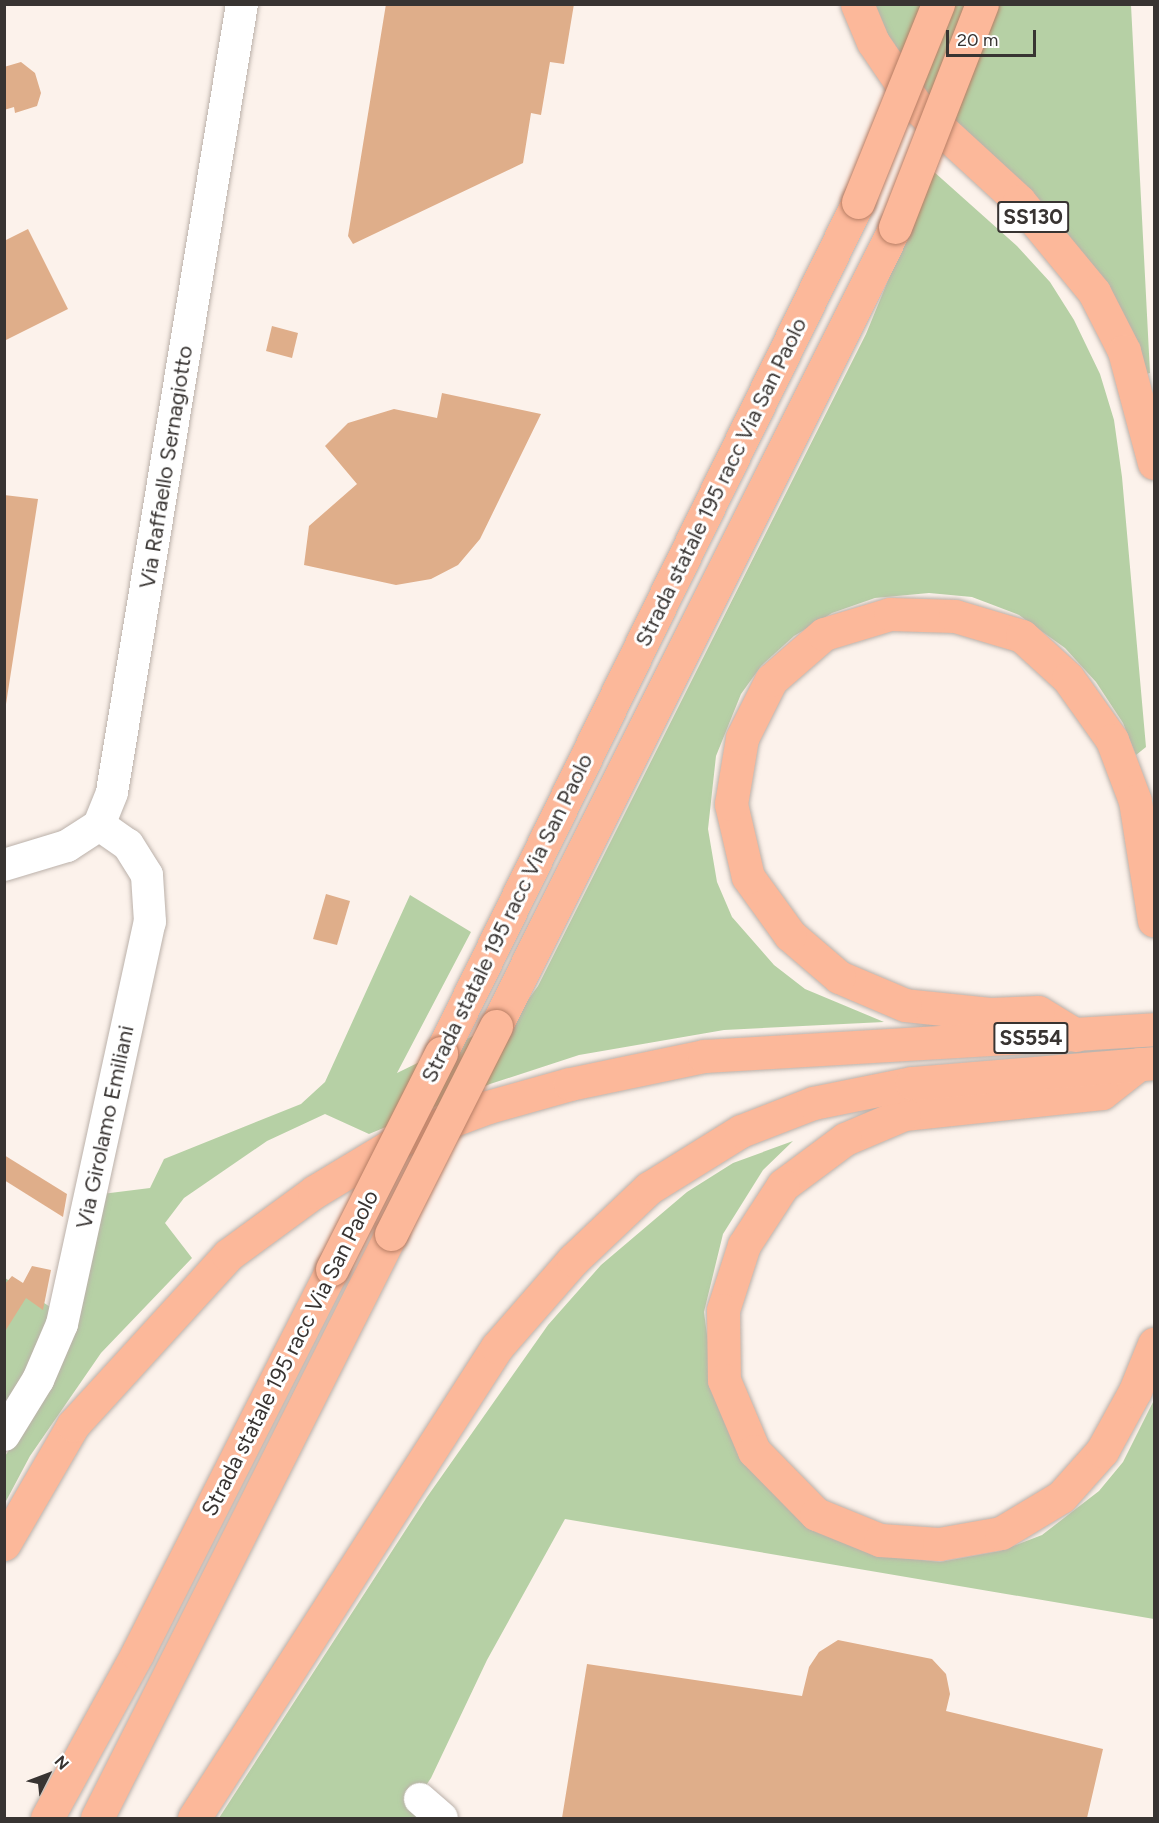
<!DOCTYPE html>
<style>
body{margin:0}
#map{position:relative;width:1159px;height:1823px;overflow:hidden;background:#fcf2eb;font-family:Figtree,sans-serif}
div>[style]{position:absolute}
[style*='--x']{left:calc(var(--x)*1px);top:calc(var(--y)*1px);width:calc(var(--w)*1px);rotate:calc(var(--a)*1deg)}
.green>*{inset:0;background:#b6d0a5}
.building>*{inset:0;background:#dfae8a}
.roads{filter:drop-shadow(0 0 2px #bbb1aa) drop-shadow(0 0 2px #bbb1aa)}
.minor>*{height:32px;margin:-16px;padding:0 16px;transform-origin:16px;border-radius:16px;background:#fff}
.trunk>*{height:33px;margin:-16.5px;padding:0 16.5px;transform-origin:16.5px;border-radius:16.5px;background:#fcb89a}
.bridges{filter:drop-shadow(0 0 2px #b77e65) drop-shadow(0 0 2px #b77e65)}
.trunk-bridge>*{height:33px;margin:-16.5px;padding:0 16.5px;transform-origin:16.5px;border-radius:16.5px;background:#fcb89a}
span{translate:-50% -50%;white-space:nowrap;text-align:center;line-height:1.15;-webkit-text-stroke:6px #fff;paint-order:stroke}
.shield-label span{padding:2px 4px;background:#fff;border:2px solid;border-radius:4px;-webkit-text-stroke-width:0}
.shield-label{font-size:21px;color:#383432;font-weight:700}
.street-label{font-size:22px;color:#383432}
.frame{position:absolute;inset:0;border:6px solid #383432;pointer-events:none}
.north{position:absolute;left:18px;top:1745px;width:60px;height:60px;-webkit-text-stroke:4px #fff;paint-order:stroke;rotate:48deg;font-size:16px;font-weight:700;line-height:24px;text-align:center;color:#383432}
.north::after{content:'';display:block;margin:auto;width:21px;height:27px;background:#383432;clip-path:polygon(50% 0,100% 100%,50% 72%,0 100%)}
.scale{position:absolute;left:946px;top:30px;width:90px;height:27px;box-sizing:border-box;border:3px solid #383432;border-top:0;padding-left:8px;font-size:18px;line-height:21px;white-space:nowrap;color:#383432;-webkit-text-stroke:4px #fff;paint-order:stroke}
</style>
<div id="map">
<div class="green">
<div style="clip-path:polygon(866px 5px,1131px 5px,1150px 373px,1141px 375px,1006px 178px,885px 48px)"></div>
<div style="clip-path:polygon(933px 171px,1017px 246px,1050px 282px,1074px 320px,1100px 374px,1114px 420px,1122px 477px,1146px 747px,1136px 755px,1123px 723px,1096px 682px,1065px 648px,1019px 615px,972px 597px,929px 593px,875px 598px,832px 613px,794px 636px,761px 666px,741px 694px,716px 756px,708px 829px,717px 882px,732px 917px,774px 965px,805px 989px,884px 1022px,724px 1030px,579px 1055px,490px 1084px,369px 1134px,325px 1114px,267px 1141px,184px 1198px,165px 1223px,192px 1258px,101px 1353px,30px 1456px,5px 1503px,5px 1456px,51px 1388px,102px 1194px,150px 1188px,164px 1159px,301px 1104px,325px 1082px,410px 895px,471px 932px,397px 1073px,518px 1014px,538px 986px,866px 334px)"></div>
<div style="clip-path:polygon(793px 1141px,763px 1170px,723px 1234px,704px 1312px,713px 1381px,729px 1426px,893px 1557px,940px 1562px,1000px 1551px,1042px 1535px,1099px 1491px,1123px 1462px,1154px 1400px,1154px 1619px,565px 1519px,487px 1660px,431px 1778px,410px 1809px,419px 1818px,219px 1818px,427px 1497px,548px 1325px,601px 1265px,687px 1192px,733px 1163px)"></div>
<div style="clip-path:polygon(5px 1278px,55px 1310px,5px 1419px)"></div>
</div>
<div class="building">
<div style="clip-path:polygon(386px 4px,574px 4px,564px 64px,550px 62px,541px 115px,531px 113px,523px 163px,353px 244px,348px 236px)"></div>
<div style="clip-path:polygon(21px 62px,35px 73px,41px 93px,37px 106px,15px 113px,14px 107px,4px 110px,4px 67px)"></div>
<div style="clip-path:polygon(28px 229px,68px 309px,4px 341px,4px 241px)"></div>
<div style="clip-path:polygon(272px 326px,298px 333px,292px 358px,266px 351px)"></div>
<div style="clip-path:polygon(442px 393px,541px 414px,480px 539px,458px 565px,431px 579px,396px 585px,304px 565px,309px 526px,357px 484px,325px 446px,348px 423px,394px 409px,437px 418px)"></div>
<div style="clip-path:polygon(4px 495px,38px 499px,6px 704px,4px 704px)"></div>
<div style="clip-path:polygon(326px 894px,350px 901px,337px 945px,313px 939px)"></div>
<div style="clip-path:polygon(4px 1155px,67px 1194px,63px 1217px,4px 1180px)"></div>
<div style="clip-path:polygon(32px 1266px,51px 1270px,43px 1310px,26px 1298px,4px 1333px,4px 1285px,12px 1276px,23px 1283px)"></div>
<div style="clip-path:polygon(838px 1640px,932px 1659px,946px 1674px,950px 1694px,946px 1711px,1103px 1749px,1087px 1818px,562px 1818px,587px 1664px,802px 1696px,809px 1667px,819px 1652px)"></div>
</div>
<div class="roads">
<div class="minor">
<div style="--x:4;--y:865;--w:66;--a:-16.8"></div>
<div style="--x:67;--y:846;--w:38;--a:-33"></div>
<div style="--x:99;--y:825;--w:35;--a:-68"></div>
<div style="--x:112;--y:792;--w:799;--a:-80.63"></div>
<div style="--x:4;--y:1435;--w:65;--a:-58.3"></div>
<div style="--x:38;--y:1380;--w:61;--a:-66.8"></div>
<div style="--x:62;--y:1324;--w:412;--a:-77.7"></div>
<div style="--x:150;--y:922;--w:47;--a:-93.7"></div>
<div style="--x:147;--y:875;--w:36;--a:-122"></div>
<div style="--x:128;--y:845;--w:35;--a:-145"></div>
<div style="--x:420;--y:1799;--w:29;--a:41"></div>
</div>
<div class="trunk">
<div style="--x:857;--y:4;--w:41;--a:67.2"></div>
<div style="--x:873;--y:42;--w:80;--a:55.7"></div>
<div style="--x:918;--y:108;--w:137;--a:42.6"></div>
<div style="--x:1019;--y:201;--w:118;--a:50.5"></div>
<div style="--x:1094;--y:292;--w:66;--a:63"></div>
<div style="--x:1124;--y:351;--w:116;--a:75"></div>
<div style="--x:496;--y:1026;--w:893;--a:-63.46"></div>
<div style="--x:1076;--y:1035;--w:44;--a:-148.8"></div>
<div style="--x:1038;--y:1012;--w:48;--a:177.6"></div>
<div style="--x:990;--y:1014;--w:85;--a:-174"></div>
<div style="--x:905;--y:1005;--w:72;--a:-157"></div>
<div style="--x:839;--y:977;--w:65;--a:-139.4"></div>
<div style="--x:790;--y:935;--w:72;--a:-125.9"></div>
<div style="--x:748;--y:877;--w:75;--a:-103.1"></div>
<div style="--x:731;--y:804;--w:67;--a:-80.5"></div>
<div style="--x:742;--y:738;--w:65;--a:-63.4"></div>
<div style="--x:771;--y:680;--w:70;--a:-41"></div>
<div style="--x:824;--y:634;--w:69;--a:-16.9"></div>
<div style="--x:890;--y:614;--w:65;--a:1.8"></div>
<div style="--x:955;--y:616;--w:70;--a:16.6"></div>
<div style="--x:1022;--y:636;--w:62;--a:42.4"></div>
<div style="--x:1068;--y:678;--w:76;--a:54.6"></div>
<div style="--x:1112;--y:740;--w:65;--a:69.3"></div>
<div style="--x:1135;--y:801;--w:121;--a:81"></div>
<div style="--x:441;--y:1053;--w:948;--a:-63.89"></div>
<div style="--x:1139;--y:1064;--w:47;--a:141.9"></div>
<div style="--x:1102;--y:1093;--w:199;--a:173.9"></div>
<div style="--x:904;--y:1114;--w:64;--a:157"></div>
<div style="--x:845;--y:1139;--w:77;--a:143.4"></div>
<div style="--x:783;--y:1185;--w:72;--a:123"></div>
<div style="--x:744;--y:1245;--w:68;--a:107.9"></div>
<div style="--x:723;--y:1310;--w:70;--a:89.2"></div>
<div style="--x:724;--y:1380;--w:77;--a:67.1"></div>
<div style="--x:754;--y:1451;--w:88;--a:45.5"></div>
<div style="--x:816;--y:1514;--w:69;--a:22.1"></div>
<div style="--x:880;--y:1540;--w:59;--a:3.9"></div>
<div style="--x:939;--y:1544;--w:63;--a:-10.1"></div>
<div style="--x:1001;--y:1533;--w:70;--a:-31"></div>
<div style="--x:1061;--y:1497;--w:62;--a:-48.3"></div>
<div style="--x:1102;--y:1451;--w:68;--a:-61.2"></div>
<div style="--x:1135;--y:1391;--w:51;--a:-68"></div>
<div style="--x:4;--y:1544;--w:138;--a:-59.9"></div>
<div style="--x:73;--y:1425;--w:230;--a:-47.6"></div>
<div style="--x:228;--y:1255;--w:107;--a:-36.2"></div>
<div style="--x:314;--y:1192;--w:103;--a:-31.1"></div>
<div style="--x:402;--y:1139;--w:92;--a:-20.4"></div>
<div style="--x:488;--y:1107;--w:85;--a:-15.7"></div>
<div style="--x:570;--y:1084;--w:137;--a:-11.8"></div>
<div style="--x:704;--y:1056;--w:451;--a:-3.4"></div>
<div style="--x:47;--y:1818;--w:187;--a:-61.2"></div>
<div style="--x:137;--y:1654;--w:432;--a:-63.1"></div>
<div style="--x:97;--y:1818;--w:654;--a:-63.28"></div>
<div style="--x:194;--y:1818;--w:560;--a:-57.25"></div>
<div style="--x:497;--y:1347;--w:116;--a:-48.9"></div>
<div style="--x:573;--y:1260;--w:105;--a:-43.5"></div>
<div style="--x:649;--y:1188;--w:108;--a:-31.8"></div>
<div style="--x:741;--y:1131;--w:77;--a:-21.3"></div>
<div style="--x:813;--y:1103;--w:101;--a:-11.4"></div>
<div style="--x:912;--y:1083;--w:243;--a:-4.7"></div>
</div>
</div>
<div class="bridges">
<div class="trunk-bridge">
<div style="--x:858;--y:202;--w:214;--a:-68"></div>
<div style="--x:895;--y:227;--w:239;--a:-68.7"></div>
<div style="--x:391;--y:1234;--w:233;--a:-63.2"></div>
<div style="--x:332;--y:1269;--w:242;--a:-63.2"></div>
</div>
</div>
<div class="shield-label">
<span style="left:1033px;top:217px">SS130</span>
<span style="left:1031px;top:1038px">SS554</span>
</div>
<div class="street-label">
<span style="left:166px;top:467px;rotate:-81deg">Via Raffaello Sernagiotto</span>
<span style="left:721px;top:482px;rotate:-64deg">Strada statale 195 racc Via San Paolo</span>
<span style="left:507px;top:918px;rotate:-64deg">Strada statale 195 racc Via San Paolo</span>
<span style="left:105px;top:1127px;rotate:-78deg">Via Girolamo Emiliani</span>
<span style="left:290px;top:1353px;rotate:-63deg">Strada statale 195 racc Via San Paolo</span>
</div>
<div class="frame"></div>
<div class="north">N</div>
<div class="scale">20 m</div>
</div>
